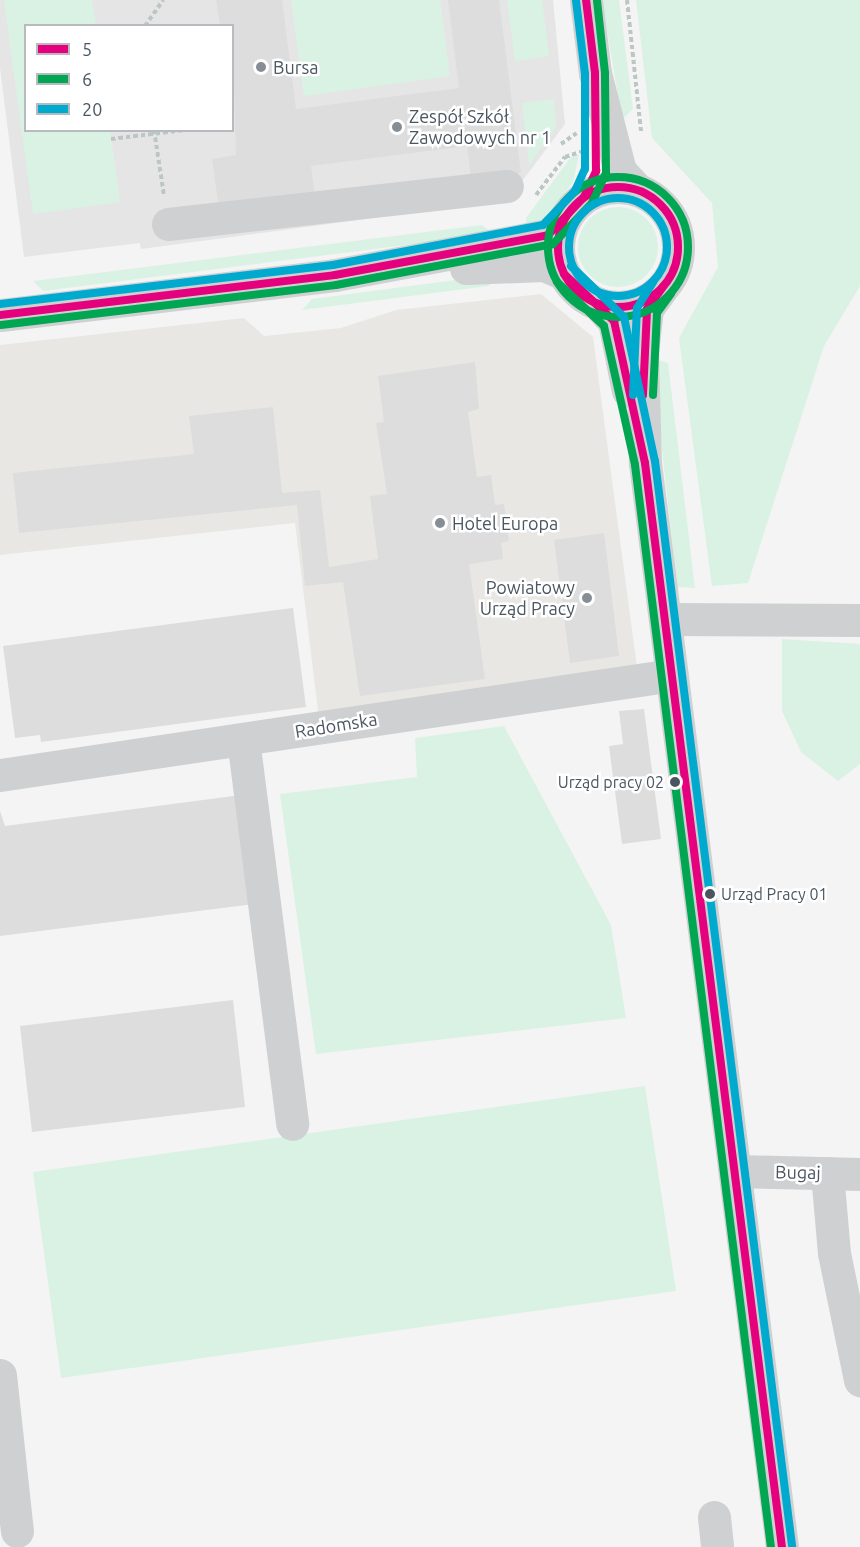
<!DOCTYPE html>
<meta charset="utf-8">
<style>
body{margin:0}
#map{position:relative;width:860px;height:1547px;overflow:hidden;background:#f4f4f4;font-family:Ubuntu,sans-serif}
div>[style]{position:absolute}
[style*='--x']{left:calc(var(--x)*1px);top:calc(var(--y)*1px);width:calc(var(--w)*1px);rotate:calc(var(--a)*1deg)}
.commercial>*{inset:0;background:#e8e7e3}
.education>*{inset:0;background:#e6e5e6}
.green>*{inset:0;background:#d9f2e3}
.round{border-radius:50%}
.building>*{inset:0;background:#ddddde}
.path>*{height:4px;margin-top:-2px;transform-origin:0;background:repeating-linear-gradient(90deg,#bcc7c4 0 4.5px,transparent 0 7.5px)}
.minor>*{height:33px;margin:-16.5px;padding:0 16.5px;transform-origin:16.5px;border-radius:16.5px;background:#ced0d2}
.minor>.ring{margin:-16.5px;padding:0;box-sizing:content-box;background:none;border:33px solid #ced0d2;border-radius:50%}
.bus-1>*{height:8px;margin:-4px;padding:0 4px;transform-origin:4px;border-radius:4px;background:#e5007d}
.bus-1>.ring{margin:-4px;padding:0;box-sizing:content-box;background:none;border:8px solid #e5007d;border-radius:50%}
.bus-2>*{height:8px;margin:-4px;padding:0 4px;transform-origin:4px;border-radius:4px;background:#00a651}
.bus-2>.ring{margin:-4px;padding:0;box-sizing:content-box;background:none;border:8px solid #00a651;border-radius:50%}
.bus-3>*{height:8px;margin:-4px;padding:0 4px;transform-origin:4px;border-radius:4px;background:#00a9ce}
.bus-3>.ring{margin:-4px;padding:0;box-sizing:content-box;background:none;border:8px solid #00a9ce;border-radius:50%}
.dots>*{width:16px;height:16px;translate:-50% -50%;box-sizing:border-box;border:3px solid #fff;border-radius:50%}
span{translate:-50% -50%;white-space:nowrap;text-align:center;line-height:1.15;-webkit-text-stroke:5px #fff;paint-order:stroke}
.bus-label{font-size:16px;color:#4a5661}
.right{translate:-100% -50%;text-align:right}
.left{translate:0 -50%;text-align:left}
.poi-label{font-size:18px;color:#4a5661}
.street-label{font-size:18px;color:#4a5661}
.legend{position:absolute;left:24px;top:24px;width:210px;height:108px;box-sizing:border-box;background:#fff;border:2px solid #b7bbc0;margin:0;padding:8px 10px;list-style:none;font-size:18px;color:#4a5661}
.legend li{display:flex;align-items:center;gap:12px;height:30px}
.legend b{width:30px;border:2px solid #b7bbc0}
</style>
<div id="map">
<div class="commercial">
<div style="clip-path:polygon(541px 294px,593px 337px,638px 675px,319px 719px,295px 523px,0 555px,0 345px,244px 318px,264px 336px,341px 328px,396px 310px)"></div>
</div>
<div class="education">
<div style="clip-path:polygon(evenodd,0 0,553px 0,565px 124px,508px 200px,141px 249px,140px 243px,24px 257px,0 68px,0 0,26px 26px,232px 26px,232px 130px,26px 130px,26px 26px)"></div>
</div>
<div class="green">
<div style="clip-path:polygon(4px 0,92px 0,96px 25px,26px 26px,26px 130px,110px 131px,120px 202px,33px 214px)"></div>
<div style="clip-path:polygon(291px 0,440px 0,450px 76px,304px 96px)"></div>
<div style="clip-path:polygon(507px 0,542px 0,549px 56px,515px 61px)"></div>
<div style="clip-path:polygon(602px 0,619px 0,633px 109px,622px 120px)"></div>
<div style="clip-path:polygon(636px 0,860px 0,860px 286px,824px 346px,748px 583px,712px 586px,679px 338px,718px 267px,712px 203px,652px 138px)"></div>
<div style="clip-path:polygon(554px 99px,556px 127px,529px 165px,522px 103px)"></div>
<div style="clip-path:polygon(579px 155px,573px 182px,547px 216px,526px 229px,526px 218px,571px 157px)"></div>
<div class="round" style="left:578px;top:207px;width:80px;height:80px"></div>
<div style="clip-path:polygon(482px 225px,493px 234px,43px 291px,33px 281px)"></div>
<div style="clip-path:polygon(501px 274px,488px 286px,302px 310px,312px 299px)"></div>
<div style="clip-path:polygon(652px 358px,668px 363px,695px 588px,677px 587px)"></div>
<div style="clip-path:polygon(782px 639px,860px 644px,860px 764px,838px 781px,801px 752px,782px 711px)"></div>
<div style="clip-path:polygon(504px 726px,611px 925px,626px 1018px,316px 1054px,280px 794px,417px 777px,415px 738px)"></div>
<div style="clip-path:polygon(645px 1086px,676px 1291px,61px 1378px,33px 1172px)"></div>
</div>
<div class="building">
<div style="clip-path:polygon(216px 0,282px 0,296px 109px,459px 88px,448px 0,499px 0,521px 173px,471px 180px,467px 146px,311px 166px,315px 196px,219px 209px,212px 159px,236px 155px,232px 26px,220px 26px)"></div>
<div style="clip-path:polygon(475px 362px,479px 409px,468px 412px,477px 477px,491px 475px,495px 505px,504px 504px,509px 541px,501px 543px,503px 559px,469px 564px,485px 679px,360px 696px,343px 582px,305px 586px,297px 505px,19px 533px,13px 473px,194px 454px,189px 416px,273px 407px,282px 493px,320px 490px,329px 567px,378px 559px,370px 496px,387px 494px,376px 423px,384px 422px,378px 376px)"></div>
<div style="clip-path:polygon(604px 533px,619px 656px,570px 663px,554px 540px)"></div>
<div style="clip-path:polygon(293px 608px,306px 707px,41px 742px,40px 735px,15px 738px,3px 646px)"></div>
<div style="clip-path:polygon(644px 709px,661px 839px,622px 844px,609px 746px,623px 744px,619px 711px)"></div>
<div style="clip-path:polygon(241px 795px,254px 904px,0 936px,0 811px,5px 826px)"></div>
<div style="clip-path:polygon(233px 1000px,245px 1107px,32px 1132px,20px 1026px)"></div>
</div>
<div class="path">
<div style="--x:627;--y:0;--w:132;--a:83.9"></div>
<div style="--x:145;--y:26;--w:32;--a:-55"></div>
<div style="--x:232;--y:124;--w:1;--a:0"></div>
<div style="--x:154;--y:130;--w:66;--a:81.3"></div>
<div style="--x:111;--y:139;--w:74;--a:-7"></div>
<div style="--x:561;--y:144;--w:19;--a:-35"></div>
<div style="--x:536;--y:195;--w:48;--a:-52.7"></div>
<div style="--x:565;--y:157;--w:22;--a:-18"></div>
</div>
<div class="minor">
<div style="--x:586;--y:0;--w:74;--a:83"></div>
<div style="--x:595;--y:73;--w:101;--a:75.7"></div>
<div style="--x:620;--y:171;--w:26;--a:47"></div>
<div class="ring" style="left:558px;top:187px;width:87px;height:87px"></div>
<div style="--x:168;--y:224;--w:341;--a:-6.4"></div>
<div style="--x:466;--y:268;--w:78;--a:-2.2"></div>
<div style="--x:544;--y:265;--w:22;--a:24"></div>
<div style="--x:662;--y:288;--w:26;--a:126"></div>
<div style="--x:647;--y:309;--w:43;--a:96.6"></div>
<div style="--x:642;--y:352;--w:111;--a:88.5"></div>
<div style="--x:645;--y:463;--w:1093;--a:82.8"></div>
<div style="--x:597;--y:303;--w:25;--a:47"></div>
<div style="--x:614;--y:321;--w:71;--a:78.7"></div>
<div style="--x:0;--y:315;--w:337;--a:-6.8"></div>
<div style="--x:335;--y:275;--w:217;--a:-10.6"></div>
<div style="--x:548;--y:235;--w:20;--a:-41"></div>
<div style="--x:665;--y:619;--w:195;--a:0.3"></div>
<div style="--x:243;--y:739;--w:388;--a:82.7"></div>
<div style="--x:0;--y:775;--w:679;--a:-8.46"></div>
<div style="--x:736;--y:1171;--w:124;--a:1.4"></div>
<div style="--x:827;--y:1173;--w:80;--a:85"></div>
<div style="--x:834;--y:1253;--w:130;--a:78.4"></div>
<div style="--x:0;--y:1375;--w:157;--a:83.8"></div>
<div style="--x:714;--y:1517;--w:30;--a:84"></div>
</div>
<div class="bus-1">
<div class="ring" style="left:558px;top:187px;width:112px;height:112px"></div>
<div style="--x:564;--y:274;--w:69;--a:43.2"></div>
<div style="--x:614;--y:321;--w:145;--a:77.7"></div>
<div style="--x:645;--y:463;--w:1093;--a:82.8"></div>
<div style="--x:0;--y:315;--w:337;--a:-6.8"></div>
<div style="--x:335;--y:275;--w:217;--a:-10.6"></div>
<div style="--x:548;--y:235;--w:52;--a:-46.5"></div>
<div style="--x:584;--y:197;--w:29;--a:-65"></div>
<div style="--x:596;--y:171;--w:98;--a:-90.6"></div>
<div style="--x:595;--y:73;--w:74;--a:-97"></div>
<div style="--x:643;--y:395;--w:86;--a:-87.3"></div>
<div style="--x:647;--y:309;--w:26;--a:-54"></div>
</div>
<div class="bus-2">
<div class="ring" style="left:548px;top:177px;width:132px;height:132px"></div>
<div style="--x:557;--y:282;--w:64;--a:43.1"></div>
<div style="--x:604;--y:326;--w:142;--a:77.4"></div>
<div style="--x:635;--y:465;--w:1091;--a:82.84"></div>
<div style="--x:1;--y:325;--w:337;--a:-6.8"></div>
<div style="--x:336;--y:285;--w:221;--a:-10.7"></div>
<div style="--x:553;--y:244;--w:57;--a:-46.4"></div>
<div style="--x:592;--y:203;--w:33;--a:-65"></div>
<div style="--x:606;--y:173;--w:100;--a:-90.6"></div>
<div style="--x:605;--y:73;--w:73;--a:-96.3"></div>
<div style="--x:653;--y:395;--w:82;--a:-87.2"></div>
<div style="--x:657;--y:313;--w:24;--a:-54"></div>
</div>
<div class="bus-3">
<div class="ring" style="left:569px;top:198px;width:90px;height:90px"></div>
<div style="--x:571;--y:266;--w:74;--a:43.9"></div>
<div style="--x:624;--y:317;--w:147;--a:77.9"></div>
<div style="--x:655;--y:461;--w:1094;--a:82.8"></div>
<div style="--x:0;--y:304;--w:335;--a:-6.7"></div>
<div style="--x:333;--y:265;--w:214;--a:-10.8"></div>
<div style="--x:543;--y:225;--w:47;--a:-46.7"></div>
<div style="--x:575;--y:191;--w:24;--a:-66"></div>
<div style="--x:585;--y:169;--w:95;--a:-90"></div>
<div style="--x:585;--y:74;--w:74;--a:-97"></div>
<div style="--x:633;--y:395;--w:87;--a:-87.4"></div>
<div style="--x:637;--y:308;--w:31;--a:-58"></div>
</div>
<div class="dots">
<div style="left:261px;top:67px;background:#868d94"></div>
<div style="left:397px;top:127px;background:#868d94"></div>
<div style="left:440px;top:523px;background:#868d94"></div>
<div style="left:587px;top:598px;background:#868d94"></div>
<div style="left:675px;top:782px;background:#4a5661"></div>
<div style="left:710px;top:894px;background:#4a5661"></div>
</div>
<div class="bus-label">
<span class="right" style="left:664px;top:782px">Urząd pracy 02</span>
<span class="left" style="left:721px;top:894px">Urząd Pracy 01</span>
</div>
<div class="poi-label">
<span class="left" style="left:273px;top:67px">Bursa</span>
<span class="left" style="left:409px;top:127px">Zespół Szkół<br>Zawodowych nr 1</span>
<span class="left" style="left:452px;top:523px">Hotel Europa</span>
<span class="right" style="left:575px;top:598px">Powiatowy<br>Urząd Pracy</span>
</div>
<div class="street-label">
<span style="left:336px;top:725px;rotate:-9deg">Radomska</span>
<span style="left:798px;top:1172px;rotate:1deg">Bugaj</span>
</div>
<ul class="legend">
<li><b style="height:8px;background:#e5007d"></b>5</li>
<li><b style="height:8px;background:#00a651"></b>6</li>
<li><b style="height:8px;background:#00a9ce"></b>20</li>
</ul>
</div>
